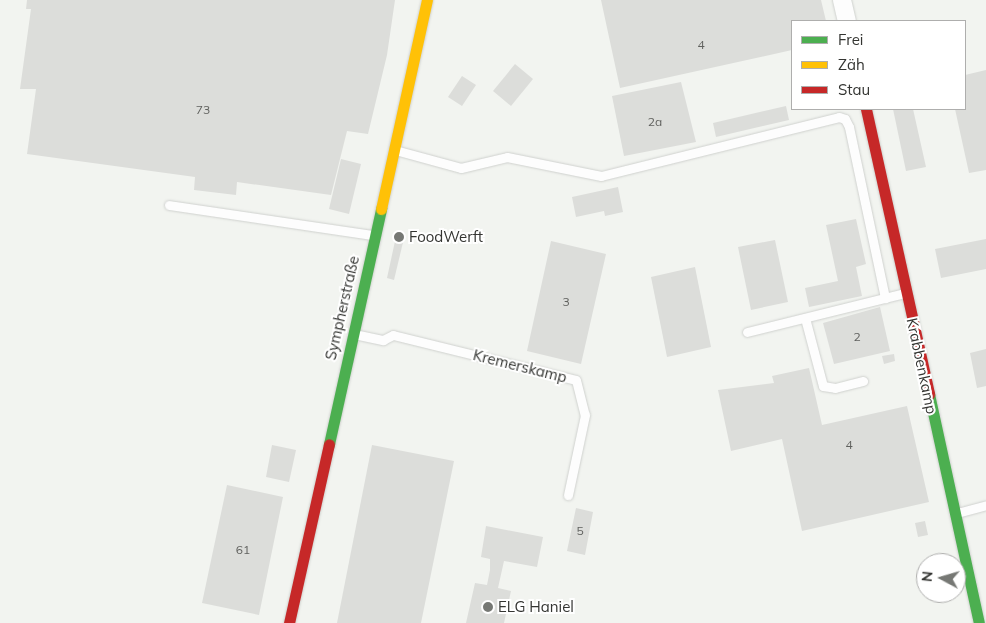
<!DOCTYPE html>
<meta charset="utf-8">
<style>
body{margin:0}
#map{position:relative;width:986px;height:623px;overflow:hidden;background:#f2f4f0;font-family:Mulish,sans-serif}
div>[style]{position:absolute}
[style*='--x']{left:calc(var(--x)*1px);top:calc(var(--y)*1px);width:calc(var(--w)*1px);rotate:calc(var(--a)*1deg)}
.building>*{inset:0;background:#dcddda}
.roads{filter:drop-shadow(0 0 1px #cfd1ce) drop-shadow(0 0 1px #cfd1ce)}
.lane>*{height:9px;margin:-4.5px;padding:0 4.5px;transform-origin:4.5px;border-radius:4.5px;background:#fdfdfd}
.street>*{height:18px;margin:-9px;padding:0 9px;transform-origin:9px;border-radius:9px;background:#fdfdfd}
.fast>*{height:11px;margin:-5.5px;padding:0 5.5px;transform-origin:5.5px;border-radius:5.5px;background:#4caf50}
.slow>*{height:11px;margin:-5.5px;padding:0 5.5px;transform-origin:5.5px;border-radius:5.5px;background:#ffc107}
.jam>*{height:11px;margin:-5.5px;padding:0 5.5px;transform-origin:5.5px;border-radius:5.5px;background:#c62828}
.dots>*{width:14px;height:14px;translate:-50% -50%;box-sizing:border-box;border:2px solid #fff;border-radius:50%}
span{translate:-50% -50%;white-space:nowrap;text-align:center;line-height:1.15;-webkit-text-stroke:4px #fff;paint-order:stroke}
.number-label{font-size:12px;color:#60615e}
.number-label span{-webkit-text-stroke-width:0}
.poi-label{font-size:15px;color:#343532}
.left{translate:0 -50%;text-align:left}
.street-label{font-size:15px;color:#343532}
.legend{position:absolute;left:791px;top:20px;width:175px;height:90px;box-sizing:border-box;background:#fff;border:1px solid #aeaead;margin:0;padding:6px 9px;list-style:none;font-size:15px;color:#343532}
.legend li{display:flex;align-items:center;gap:10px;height:25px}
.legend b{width:25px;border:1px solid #aeaead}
.north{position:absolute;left:916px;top:553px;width:50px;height:50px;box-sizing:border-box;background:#fff;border:1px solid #aeaead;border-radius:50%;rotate:276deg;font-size:14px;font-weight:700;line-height:20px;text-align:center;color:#343532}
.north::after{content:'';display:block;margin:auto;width:18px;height:22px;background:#767874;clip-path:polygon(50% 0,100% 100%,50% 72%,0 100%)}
</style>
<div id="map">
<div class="building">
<div style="clip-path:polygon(27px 0,395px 0,387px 55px,368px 134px,347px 131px,331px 195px,237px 182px,236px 195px,194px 190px,195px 177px,27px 154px,36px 89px,20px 89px,31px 9px,26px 9px)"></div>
<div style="clip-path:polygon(601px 0,821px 0,826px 21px,792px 21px,792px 50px,620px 88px)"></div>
<div style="clip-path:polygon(515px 64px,533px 79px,511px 106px,493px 91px)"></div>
<div style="clip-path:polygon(986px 70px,986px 170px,969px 173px,955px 109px,965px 109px,965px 75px)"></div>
<div style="clip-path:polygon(462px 76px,476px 85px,462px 106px,448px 97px)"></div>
<div style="clip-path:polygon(681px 82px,696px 142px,624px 156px,612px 96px)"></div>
<div style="clip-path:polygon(786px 106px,789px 120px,716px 137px,713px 123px)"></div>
<div style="clip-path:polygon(893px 109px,913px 109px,926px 167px,906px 171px)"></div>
<div style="clip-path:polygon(341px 159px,361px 164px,349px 214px,329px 209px)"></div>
<div style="clip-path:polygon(618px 187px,623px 212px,605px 216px,604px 211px,576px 217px,572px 197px)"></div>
<div style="clip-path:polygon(856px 219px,866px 264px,856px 267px,862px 296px,809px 307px,805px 288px,838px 281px,826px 225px)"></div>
<div style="clip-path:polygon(397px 232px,405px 234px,394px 280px,387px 278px)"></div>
<div style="clip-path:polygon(986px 239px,986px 269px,941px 278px,935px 249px)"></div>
<div style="clip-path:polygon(775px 240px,788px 302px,751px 310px,738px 247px)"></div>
<div style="clip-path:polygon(551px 241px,606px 254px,581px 364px,527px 351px)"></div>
<div style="clip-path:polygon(695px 267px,711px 347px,667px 357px,651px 277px)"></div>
<div style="clip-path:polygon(880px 307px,890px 351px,834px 364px,823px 323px)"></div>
<div style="clip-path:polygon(986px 349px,986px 386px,977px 388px,970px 353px)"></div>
<div style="clip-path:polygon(894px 354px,895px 361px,884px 364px,882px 356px)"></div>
<div style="clip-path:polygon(809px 368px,822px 425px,907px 406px,929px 502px,802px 531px,782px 439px,731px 451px,718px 390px,774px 383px,772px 376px)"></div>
<div style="clip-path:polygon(272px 445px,296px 450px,289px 482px,266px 477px)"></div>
<div style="clip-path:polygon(372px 445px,454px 461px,421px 623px,337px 623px)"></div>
<div style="clip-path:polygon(227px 485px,283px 497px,259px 615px,202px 603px)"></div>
<div style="clip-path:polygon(576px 508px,593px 512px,585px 555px,567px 551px)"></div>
<div style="clip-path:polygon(925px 521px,928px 535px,918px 537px,915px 523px)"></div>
<div style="clip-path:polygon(486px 526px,543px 537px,537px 567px,504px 561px,498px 588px,511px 591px,504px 623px,466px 623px,475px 583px,487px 585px,490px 570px,490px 559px,481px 557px)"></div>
</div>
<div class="roads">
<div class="lane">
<div style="--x:395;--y:150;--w:68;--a:15.3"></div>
<div style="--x:461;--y:168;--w:47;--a:-13.4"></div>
<div style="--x:507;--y:157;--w:96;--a:11.4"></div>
<div style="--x:601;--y:176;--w:245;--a:-13.9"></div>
<div style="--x:839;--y:117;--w:6;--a:18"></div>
<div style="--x:845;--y:119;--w:9;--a:63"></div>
<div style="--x:849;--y:127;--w:175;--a:78.1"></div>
<div style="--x:169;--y:205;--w:206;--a:8.4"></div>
<div style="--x:805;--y:318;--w:70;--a:75.2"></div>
<div style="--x:823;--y:386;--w:12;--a:9"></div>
<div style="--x:835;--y:388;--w:29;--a:-14"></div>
<div style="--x:747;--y:332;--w:163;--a:-13.9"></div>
<div style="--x:354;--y:334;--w:30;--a:12"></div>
<div style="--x:383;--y:340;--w:11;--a:-27"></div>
<div style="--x:393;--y:335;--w:188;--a:13.8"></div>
<div style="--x:576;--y:380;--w:36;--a:76"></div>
<div style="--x:585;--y:415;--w:82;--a:102"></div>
<div style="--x:957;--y:513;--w:30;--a:-15"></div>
</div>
<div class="street">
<div style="--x:842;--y:0;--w:22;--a:77"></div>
</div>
<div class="fast">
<div style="--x:929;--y:394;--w:234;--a:77.7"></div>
<div style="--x:329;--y:444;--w:241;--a:-77.5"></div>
</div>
<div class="slow">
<div style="--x:381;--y:209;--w:214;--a:-77.6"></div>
</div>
<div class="jam">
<div style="--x:866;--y:109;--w:292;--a:77.5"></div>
<div style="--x:289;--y:623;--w:183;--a:-77.4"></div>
</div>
</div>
<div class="dots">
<div style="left:399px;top:237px;background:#767874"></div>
<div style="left:488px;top:607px;background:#767874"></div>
</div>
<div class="number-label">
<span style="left:701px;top:45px">4</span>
<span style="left:203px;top:110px">73</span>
<span style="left:655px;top:122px">2a</span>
<span style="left:566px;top:302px">3</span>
<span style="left:857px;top:337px">2</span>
<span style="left:849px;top:445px">4</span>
<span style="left:580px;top:531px">5</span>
<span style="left:243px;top:550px">61</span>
</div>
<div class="poi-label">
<span class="left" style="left:409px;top:237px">FoodWerft</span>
<span class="left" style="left:498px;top:607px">ELG Haniel</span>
</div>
<div class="street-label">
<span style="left:342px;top:308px;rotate:-77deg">Sympherstraße</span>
<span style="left:520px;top:366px;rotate:14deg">Kremerskamp</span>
<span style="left:922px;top:366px;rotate:78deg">Krabbenkamp</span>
</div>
<ul class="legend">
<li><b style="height:6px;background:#4caf50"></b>Frei</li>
<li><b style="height:6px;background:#ffc107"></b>Zäh</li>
<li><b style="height:6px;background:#c62828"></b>Stau</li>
</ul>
<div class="north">N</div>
</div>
